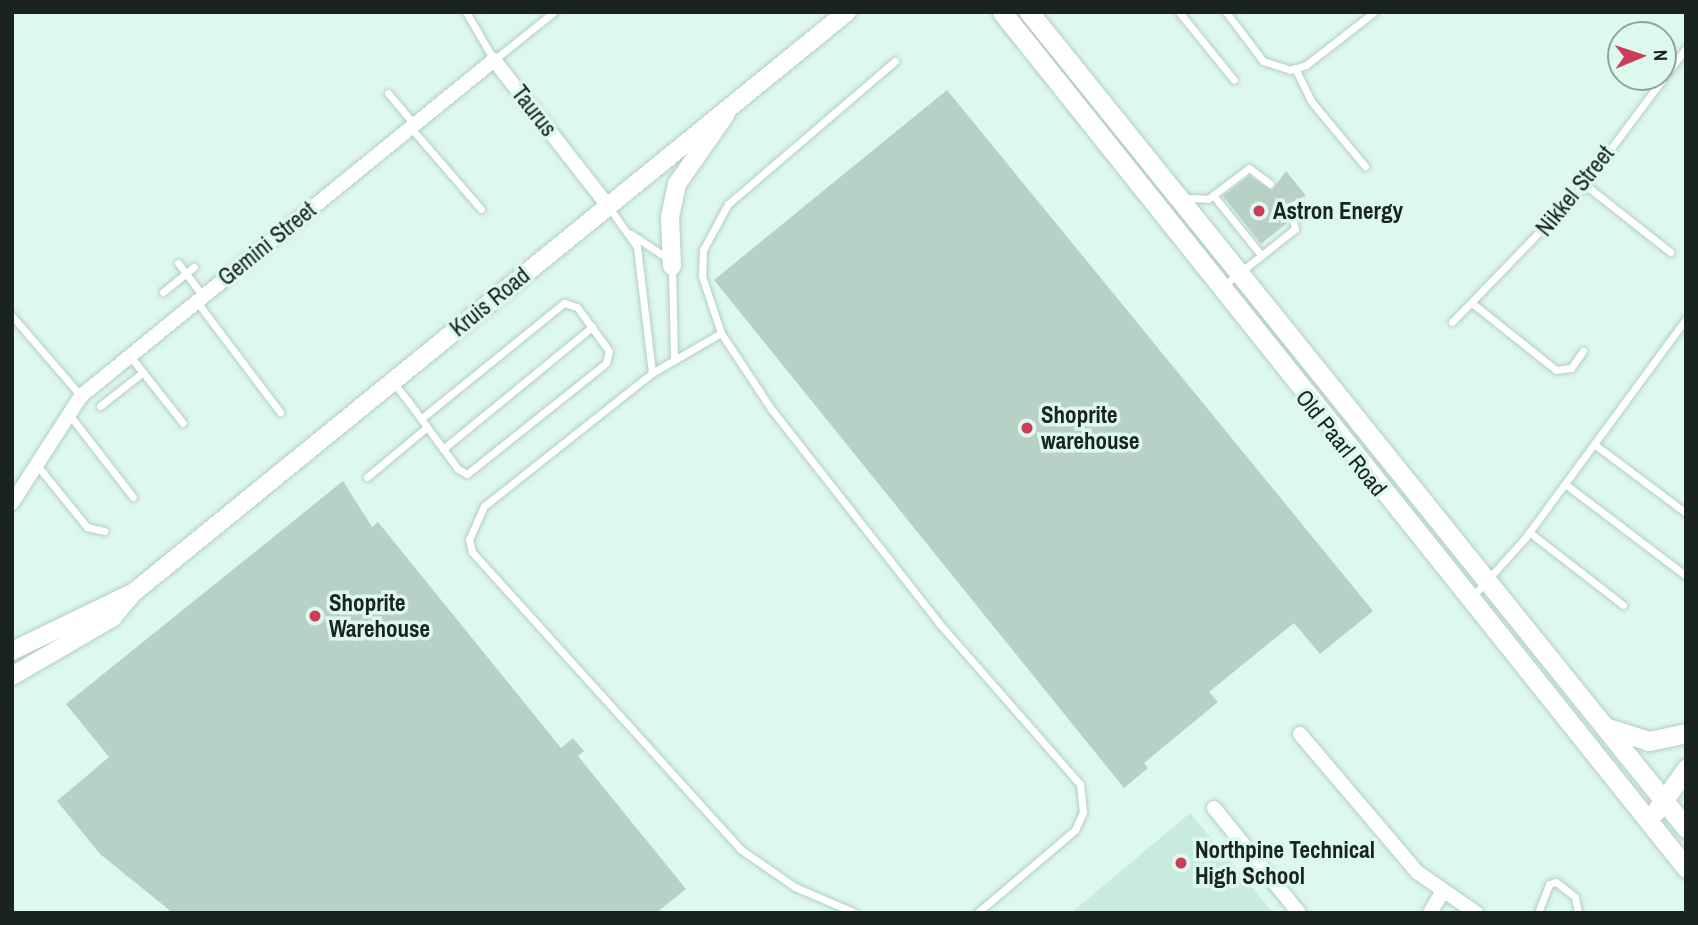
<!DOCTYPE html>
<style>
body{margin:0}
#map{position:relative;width:1698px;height:925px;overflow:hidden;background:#ddf8ec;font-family:"Archivo Narrow",sans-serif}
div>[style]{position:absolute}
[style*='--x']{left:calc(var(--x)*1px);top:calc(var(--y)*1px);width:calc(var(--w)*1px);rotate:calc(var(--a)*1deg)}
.built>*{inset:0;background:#c9ebdd}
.building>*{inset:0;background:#b8d1c6}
.roads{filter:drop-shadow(0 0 2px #b4cec3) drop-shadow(0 0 2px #b4cec3)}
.service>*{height:7px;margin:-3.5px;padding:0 3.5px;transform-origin:3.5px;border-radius:3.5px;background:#fff}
.minor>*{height:14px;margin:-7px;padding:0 7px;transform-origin:7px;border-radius:7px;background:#fff}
.tertiary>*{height:18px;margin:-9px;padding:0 9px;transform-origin:9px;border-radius:9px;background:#fff}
.secondary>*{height:19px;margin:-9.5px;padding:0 9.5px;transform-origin:9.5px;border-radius:9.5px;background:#fff}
.dots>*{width:19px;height:19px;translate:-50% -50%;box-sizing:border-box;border:4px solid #ddf8ec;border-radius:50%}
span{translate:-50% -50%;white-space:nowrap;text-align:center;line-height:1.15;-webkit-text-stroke:7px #ddf8ec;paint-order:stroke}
.street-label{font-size:23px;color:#19231f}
.poi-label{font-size:23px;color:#19231f;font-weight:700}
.left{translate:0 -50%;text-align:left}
.frame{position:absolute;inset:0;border:14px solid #19231f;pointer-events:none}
.north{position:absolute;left:1607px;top:21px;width:70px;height:70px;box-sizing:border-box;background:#ddf8ec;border:2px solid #8fa39a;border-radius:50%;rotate:88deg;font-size:19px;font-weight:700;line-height:28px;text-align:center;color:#19231f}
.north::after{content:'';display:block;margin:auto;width:24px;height:32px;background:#cd3d59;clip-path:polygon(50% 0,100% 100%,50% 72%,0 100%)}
</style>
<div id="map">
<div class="built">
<div style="clip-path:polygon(1190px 813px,1273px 913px,1071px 913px)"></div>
</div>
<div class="building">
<div style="clip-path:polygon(947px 90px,1373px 611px,1320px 654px,1294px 623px,1209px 692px,1218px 702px,1144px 763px,1148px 768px,1124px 788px,714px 280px)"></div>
<div style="clip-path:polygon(1286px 171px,1306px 196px,1285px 205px,1287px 223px,1261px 244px,1223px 196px,1249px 176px,1272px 190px)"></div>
<div style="clip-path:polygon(343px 481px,372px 527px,378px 522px,561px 748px,573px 738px,584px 751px,578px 756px,686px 889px,656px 913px,173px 913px,100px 854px,57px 801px,109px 757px,66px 704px)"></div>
</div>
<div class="roads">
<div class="service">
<div style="--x:466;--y:12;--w:56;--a:59.7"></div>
<div style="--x:494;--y:60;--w:77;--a:-38.7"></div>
<div style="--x:1179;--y:12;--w:87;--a:51"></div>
<div style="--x:1226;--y:12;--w:61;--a:52.9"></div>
<div style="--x:1263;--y:61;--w:28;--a:18"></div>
<div style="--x:1290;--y:70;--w:17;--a:-17"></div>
<div style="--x:1306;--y:65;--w:86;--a:-37.9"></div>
<div style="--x:895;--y:61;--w:220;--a:139.4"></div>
<div style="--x:728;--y:204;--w:52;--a:118.5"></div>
<div style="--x:703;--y:250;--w:26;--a:92"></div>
<div style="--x:702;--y:276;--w:60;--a:71.6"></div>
<div style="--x:721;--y:333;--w:92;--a:56.5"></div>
<div style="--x:772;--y:410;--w:269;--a:51.9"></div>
<div style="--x:938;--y:622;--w:215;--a:48.8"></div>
<div style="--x:1080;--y:784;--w:28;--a:84"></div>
<div style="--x:1083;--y:812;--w:20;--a:114"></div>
<div style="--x:1075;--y:830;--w:128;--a:139.7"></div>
<div style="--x:1295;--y:68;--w:37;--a:64"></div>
<div style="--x:1311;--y:101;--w:85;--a:50.3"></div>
<div style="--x:388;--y:93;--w:40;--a:50"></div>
<div style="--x:411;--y:128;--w:107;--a:49.2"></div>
<div style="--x:1584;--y:184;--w:110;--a:38.3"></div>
<div style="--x:1213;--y:195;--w:77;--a:51.3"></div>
<div style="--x:1184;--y:198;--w:24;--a:2"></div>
<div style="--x:1208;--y:199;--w:51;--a:-37.1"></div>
<div style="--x:1249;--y:168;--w:26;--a:37"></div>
<div style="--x:608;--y:206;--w:50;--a:54.7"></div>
<div style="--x:637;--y:247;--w:127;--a:83.2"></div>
<div style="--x:631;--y:234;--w:43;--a:33.7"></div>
<div style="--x:178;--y:263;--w:41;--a:52.9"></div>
<div style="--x:672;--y:268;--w:90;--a:88.7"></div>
<div style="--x:1223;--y:286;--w:92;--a:-38.4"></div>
<div style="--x:1295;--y:229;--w:21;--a:-104"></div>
<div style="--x:163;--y:292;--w:40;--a:-39"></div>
<div style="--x:197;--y:302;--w:138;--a:53"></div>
<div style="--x:1472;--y:303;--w:107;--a:38.6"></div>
<div style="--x:1556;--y:370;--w:15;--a:-8"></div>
<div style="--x:1571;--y:368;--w:21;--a:-55"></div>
<div style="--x:12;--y:316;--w:106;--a:49.2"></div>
<div style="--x:1452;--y:322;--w:182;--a:-45.9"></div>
<div style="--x:1579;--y:191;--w:179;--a:-53.2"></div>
<div style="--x:721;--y:333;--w:80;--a:149.9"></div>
<div style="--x:652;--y:373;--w:214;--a:141.6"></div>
<div style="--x:484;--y:506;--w:36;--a:114"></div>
<div style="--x:469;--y:539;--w:13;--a:77"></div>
<div style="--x:472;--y:552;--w:400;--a:47.9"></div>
<div style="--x:740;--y:849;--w:67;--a:34.6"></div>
<div style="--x:795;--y:887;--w:65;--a:23.4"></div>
<div style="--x:130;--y:356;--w:85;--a:51.7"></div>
<div style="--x:393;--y:382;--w:24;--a:52"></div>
<div style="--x:408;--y:401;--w:84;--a:53.7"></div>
<div style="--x:458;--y:469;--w:10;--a:29"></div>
<div style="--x:467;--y:474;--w:178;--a:-38.6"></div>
<div style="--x:606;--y:363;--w:12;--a:-76"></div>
<div style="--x:609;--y:351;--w:54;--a:-126"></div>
<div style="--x:577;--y:307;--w:14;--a:-163"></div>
<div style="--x:564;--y:303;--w:184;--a:141"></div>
<div style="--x:100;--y:406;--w:55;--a:-38.3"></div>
<div style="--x:68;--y:413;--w:106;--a:52.3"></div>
<div style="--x:1594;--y:444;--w:115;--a:36.9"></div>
<div style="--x:443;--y:449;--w:193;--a:-39.3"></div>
<div style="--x:36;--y:464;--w:81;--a:51"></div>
<div style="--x:87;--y:527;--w:18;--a:13"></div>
<div style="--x:367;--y:477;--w:78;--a:-39.8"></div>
<div style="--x:1565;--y:484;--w:152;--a:37.2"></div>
<div style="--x:1529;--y:532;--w:119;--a:37.8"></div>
<div style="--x:1471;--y:598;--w:81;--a:-48"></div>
<div style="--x:1525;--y:538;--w:272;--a:-53.7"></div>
<div style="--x:1538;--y:913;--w:31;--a:-69"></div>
<div style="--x:1549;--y:884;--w:7;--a:-16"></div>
<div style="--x:1556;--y:882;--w:24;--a:38"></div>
<div style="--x:1575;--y:897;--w:16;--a:79"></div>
</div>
<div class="minor">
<div style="--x:12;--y:503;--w:127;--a:-57.2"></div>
<div style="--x:81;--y:396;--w:532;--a:-39.13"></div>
<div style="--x:494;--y:60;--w:185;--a:52"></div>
<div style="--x:1300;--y:734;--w:181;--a:49.7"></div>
<div style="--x:1417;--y:872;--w:72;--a:34.8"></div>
<div style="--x:1214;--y:808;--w:135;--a:51"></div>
<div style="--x:1430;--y:913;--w:22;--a:-60"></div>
</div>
<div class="tertiary">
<div style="--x:672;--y:266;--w:49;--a:-92.3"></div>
<div style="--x:670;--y:217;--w:34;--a:-78"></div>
<div style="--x:677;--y:184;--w:85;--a:-55"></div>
<div style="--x:12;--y:651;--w:131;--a:-25.8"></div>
<div style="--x:12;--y:676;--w:116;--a:-30.1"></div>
<div style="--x:112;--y:618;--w:33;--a:-50"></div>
<div style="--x:133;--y:593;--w:921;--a:-39.14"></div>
</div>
<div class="secondary">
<div style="--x:1002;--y:12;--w:1096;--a:51.37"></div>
<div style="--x:1029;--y:12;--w:1048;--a:51.16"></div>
<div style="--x:1605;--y:727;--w:46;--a:17.7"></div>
<div style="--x:1649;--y:741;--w:38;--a:-12"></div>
<div style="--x:1656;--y:811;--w:52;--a:-54.5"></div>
</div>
</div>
<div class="dots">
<div style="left:1259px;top:211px;background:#cd3d59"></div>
<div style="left:1027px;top:428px;background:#cd3d59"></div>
<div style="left:315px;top:616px;background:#cd3d59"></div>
<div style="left:1181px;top:863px;background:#cd3d59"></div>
</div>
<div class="street-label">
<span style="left:534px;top:111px;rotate:52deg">Taurus</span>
<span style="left:1575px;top:191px;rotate:-51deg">Nikkel Street</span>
<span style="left:267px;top:244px;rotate:-39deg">Gemini Street</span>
<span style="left:490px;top:302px;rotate:-39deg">Kruis Road</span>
<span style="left:1341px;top:443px;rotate:51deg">Old Paarl Road</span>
</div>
<div class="poi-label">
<span class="left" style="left:1273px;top:211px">Astron Energy</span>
<span class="left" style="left:1041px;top:428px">Shoprite<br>warehouse</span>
<span class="left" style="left:329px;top:616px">Shoprite<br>Warehouse</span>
<span class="left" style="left:1195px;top:863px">Northpine Technical<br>High School</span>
</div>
<div class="frame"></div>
<div class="north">N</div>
</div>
